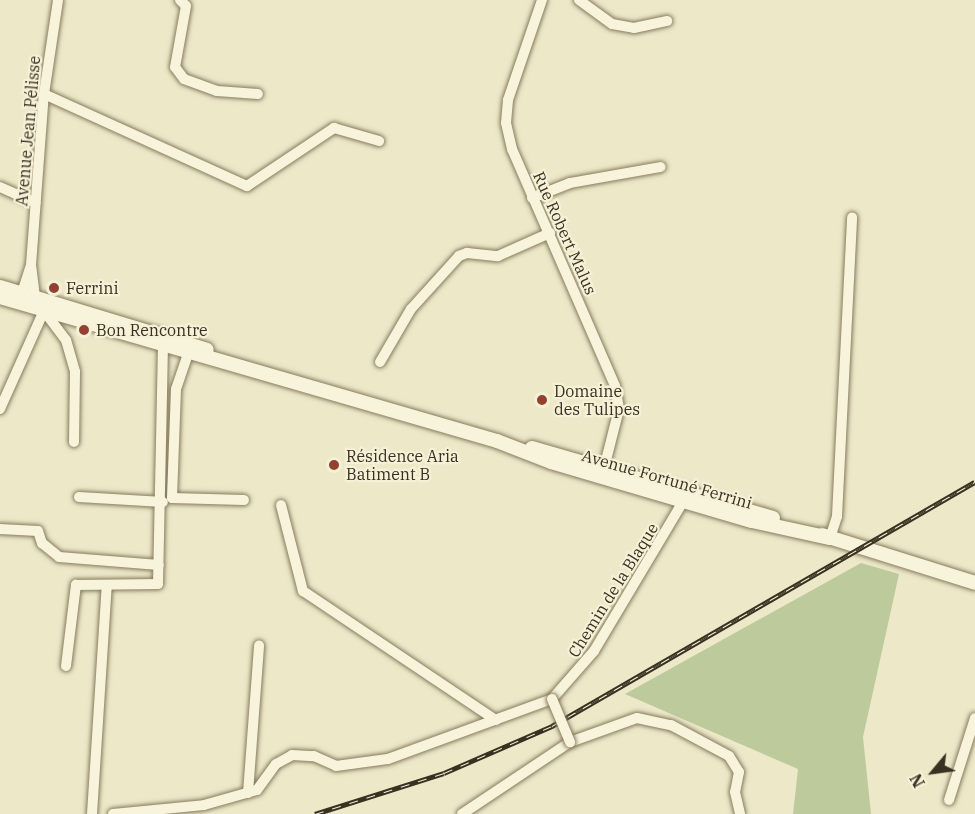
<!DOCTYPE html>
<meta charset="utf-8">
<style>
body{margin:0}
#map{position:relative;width:975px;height:814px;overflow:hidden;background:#ece8c8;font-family:"IBM Plex Serif",serif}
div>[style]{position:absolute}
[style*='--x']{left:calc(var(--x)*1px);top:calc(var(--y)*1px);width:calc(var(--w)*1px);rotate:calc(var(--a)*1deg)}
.green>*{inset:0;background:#bdca9c}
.roads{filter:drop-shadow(0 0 2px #877b5e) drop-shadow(0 0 2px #877b5e)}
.minor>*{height:10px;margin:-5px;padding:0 5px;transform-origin:5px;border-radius:5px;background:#f7f4db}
.secondary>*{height:14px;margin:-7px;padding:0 7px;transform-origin:7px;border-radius:7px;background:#f7f4db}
.rail>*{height:5px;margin-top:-2.5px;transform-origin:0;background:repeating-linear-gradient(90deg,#f4f1d7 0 9px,#393021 0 18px);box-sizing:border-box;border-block:2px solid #393021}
.bridges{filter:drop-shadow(0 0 2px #877b5e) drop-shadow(0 0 2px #877b5e)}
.minor-bridge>*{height:10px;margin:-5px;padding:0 5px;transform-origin:5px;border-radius:5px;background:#f7f4db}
.dots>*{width:16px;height:16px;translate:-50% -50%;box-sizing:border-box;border:3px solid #f4f1d7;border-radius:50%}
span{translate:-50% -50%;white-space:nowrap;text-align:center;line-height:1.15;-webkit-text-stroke:4.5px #f4f1d7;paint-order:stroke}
.street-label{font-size:16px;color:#393021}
.poi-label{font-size:16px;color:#393021}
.left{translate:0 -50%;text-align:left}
.north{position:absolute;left:903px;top:742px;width:60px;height:60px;-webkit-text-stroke:4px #f4f1d7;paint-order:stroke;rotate:241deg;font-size:16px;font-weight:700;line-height:24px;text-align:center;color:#393021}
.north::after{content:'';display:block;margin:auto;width:21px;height:27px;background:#393021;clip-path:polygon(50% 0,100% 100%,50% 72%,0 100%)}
</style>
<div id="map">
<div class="green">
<div style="clip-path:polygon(861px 563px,899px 574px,863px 737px,871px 814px,793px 814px,798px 769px,625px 694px)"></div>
</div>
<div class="roads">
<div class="minor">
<div style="--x:180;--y:0;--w:8;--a:45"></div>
<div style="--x:186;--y:6;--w:62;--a:100.2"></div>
<div style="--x:175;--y:67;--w:15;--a:53"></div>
<div style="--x:184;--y:79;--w:35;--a:20"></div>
<div style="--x:217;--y:91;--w:41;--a:4.2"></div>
<div style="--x:542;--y:0;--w:106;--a:108.8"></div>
<div style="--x:508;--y:100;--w:23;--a:95"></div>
<div style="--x:506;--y:123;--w:27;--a:77"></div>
<div style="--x:512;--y:149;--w:258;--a:66.5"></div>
<div style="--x:615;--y:386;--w:23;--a:80"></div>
<div style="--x:619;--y:409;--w:69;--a:104.2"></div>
<div style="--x:579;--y:0;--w:41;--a:36"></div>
<div style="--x:612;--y:24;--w:22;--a:10"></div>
<div style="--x:634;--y:28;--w:34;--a:-12"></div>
<div style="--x:44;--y:94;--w:223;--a:24.4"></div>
<div style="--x:247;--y:186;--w:105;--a:-33.7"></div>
<div style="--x:334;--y:128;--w:47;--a:16.1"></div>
<div style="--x:0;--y:187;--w:39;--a:24"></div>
<div style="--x:532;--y:198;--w:41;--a:-21.5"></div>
<div style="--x:570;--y:183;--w:92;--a:-10"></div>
<div style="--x:31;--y:265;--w:29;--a:108"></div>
<div style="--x:22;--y:293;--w:13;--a:67"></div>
<div style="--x:27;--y:305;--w:11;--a:-45"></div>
<div style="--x:35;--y:297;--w:32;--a:-97"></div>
<div style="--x:31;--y:265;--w:171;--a:-85.7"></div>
<div style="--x:44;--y:94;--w:95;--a:-81.5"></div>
<div style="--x:44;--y:311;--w:36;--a:53"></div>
<div style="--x:66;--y:340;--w:33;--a:74"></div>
<div style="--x:75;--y:372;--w:70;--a:90.8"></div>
<div style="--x:191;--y:345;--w:46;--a:108.8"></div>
<div style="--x:176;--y:389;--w:109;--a:92.1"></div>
<div style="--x:172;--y:498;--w:72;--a:1.6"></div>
<div style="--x:380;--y:362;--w:61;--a:-59.7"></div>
<div style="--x:411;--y:309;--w:72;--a:-47.8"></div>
<div style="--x:459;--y:256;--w:9;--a:-21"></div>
<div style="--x:467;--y:253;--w:31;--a:6"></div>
<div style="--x:498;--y:256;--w:57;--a:-23.9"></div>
<div style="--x:0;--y:409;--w:113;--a:-65.9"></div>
<div style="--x:79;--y:497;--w:84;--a:3.4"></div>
<div style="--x:281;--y:505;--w:89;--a:75.7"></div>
<div style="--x:303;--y:591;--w:232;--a:33.8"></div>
<div style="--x:0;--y:529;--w:38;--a:3"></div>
<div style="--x:38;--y:531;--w:13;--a:72"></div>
<div style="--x:42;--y:543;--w:22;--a:39"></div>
<div style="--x:59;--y:557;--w:100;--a:4.6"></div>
<div style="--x:830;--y:538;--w:23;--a:-72"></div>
<div style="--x:837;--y:516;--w:299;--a:-87.1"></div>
<div style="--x:66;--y:666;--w:82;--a:-83"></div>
<div style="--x:76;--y:585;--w:82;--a:-0.7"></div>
<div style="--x:158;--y:584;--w:245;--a:-88.8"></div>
<div style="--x:248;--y:793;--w:148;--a:-85.7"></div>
<div style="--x:949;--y:800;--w:86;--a:-72.4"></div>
<div style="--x:92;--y:814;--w:229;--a:-86.3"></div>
<div style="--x:113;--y:814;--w:91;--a:-5.6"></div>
<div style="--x:204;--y:805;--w:55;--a:-15.8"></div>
<div style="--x:257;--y:790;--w:32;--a:-54"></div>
<div style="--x:276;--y:764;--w:18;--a:-29"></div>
<div style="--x:292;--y:755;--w:22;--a:3"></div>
<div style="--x:314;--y:756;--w:24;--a:24"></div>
<div style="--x:336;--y:766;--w:52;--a:-7.7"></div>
<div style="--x:388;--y:759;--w:175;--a:-20.1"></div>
<div style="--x:552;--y:699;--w:64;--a:-48.8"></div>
<div style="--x:594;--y:651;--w:182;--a:-59.2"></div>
<div style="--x:462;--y:814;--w:130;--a:-33.7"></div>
<div style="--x:570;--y:742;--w:71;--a:-19.7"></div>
<div style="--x:637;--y:718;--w:35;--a:12"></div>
<div style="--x:671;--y:725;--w:66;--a:28.1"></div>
<div style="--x:729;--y:756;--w:19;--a:58"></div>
<div style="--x:739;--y:772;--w:20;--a:101"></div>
<div style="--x:735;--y:792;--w:23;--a:77"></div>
</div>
<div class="secondary">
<div style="--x:0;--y:287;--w:216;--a:16.9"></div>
<div style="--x:0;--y:297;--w:517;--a:16.16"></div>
<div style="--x:497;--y:441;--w:58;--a:21.3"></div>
<div style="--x:551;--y:462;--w:209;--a:16.4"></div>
<div style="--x:752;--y:521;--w:80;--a:12.3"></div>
<div style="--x:532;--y:448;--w:251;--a:16.2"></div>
<div style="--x:822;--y:535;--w:160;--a:17.4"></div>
</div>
</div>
<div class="rail">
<div style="--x:315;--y:814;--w:135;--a:-17.6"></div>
<div style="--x:444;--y:773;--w:118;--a:-23.5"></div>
<div style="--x:552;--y:726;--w:488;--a:-30"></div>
</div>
<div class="bridges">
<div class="minor-bridge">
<div style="--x:552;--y:699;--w:47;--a:67.3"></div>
</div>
</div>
<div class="dots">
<div style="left:54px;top:288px;background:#934131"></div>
<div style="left:84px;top:330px;background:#934131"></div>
<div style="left:542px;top:400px;background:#934131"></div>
<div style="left:334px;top:465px;background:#934131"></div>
</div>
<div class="street-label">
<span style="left:28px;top:131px;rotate:-85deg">Avenue Jean Pélisse</span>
<span style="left:565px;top:233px;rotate:66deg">Rue Robert Malus</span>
<span style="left:667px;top:479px;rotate:16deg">Avenue Fortuné Ferrini</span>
<span style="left:613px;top:590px;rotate:-58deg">Chemin de la Blaque</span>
</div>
<div class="poi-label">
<span class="left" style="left:66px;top:288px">Ferrini</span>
<span class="left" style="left:96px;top:330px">Bon Rencontre</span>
<span class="left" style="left:554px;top:400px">Domaine<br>des Tulipes</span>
<span class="left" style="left:346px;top:465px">Résidence Aria<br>Batiment B</span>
</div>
<div class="north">N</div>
</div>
